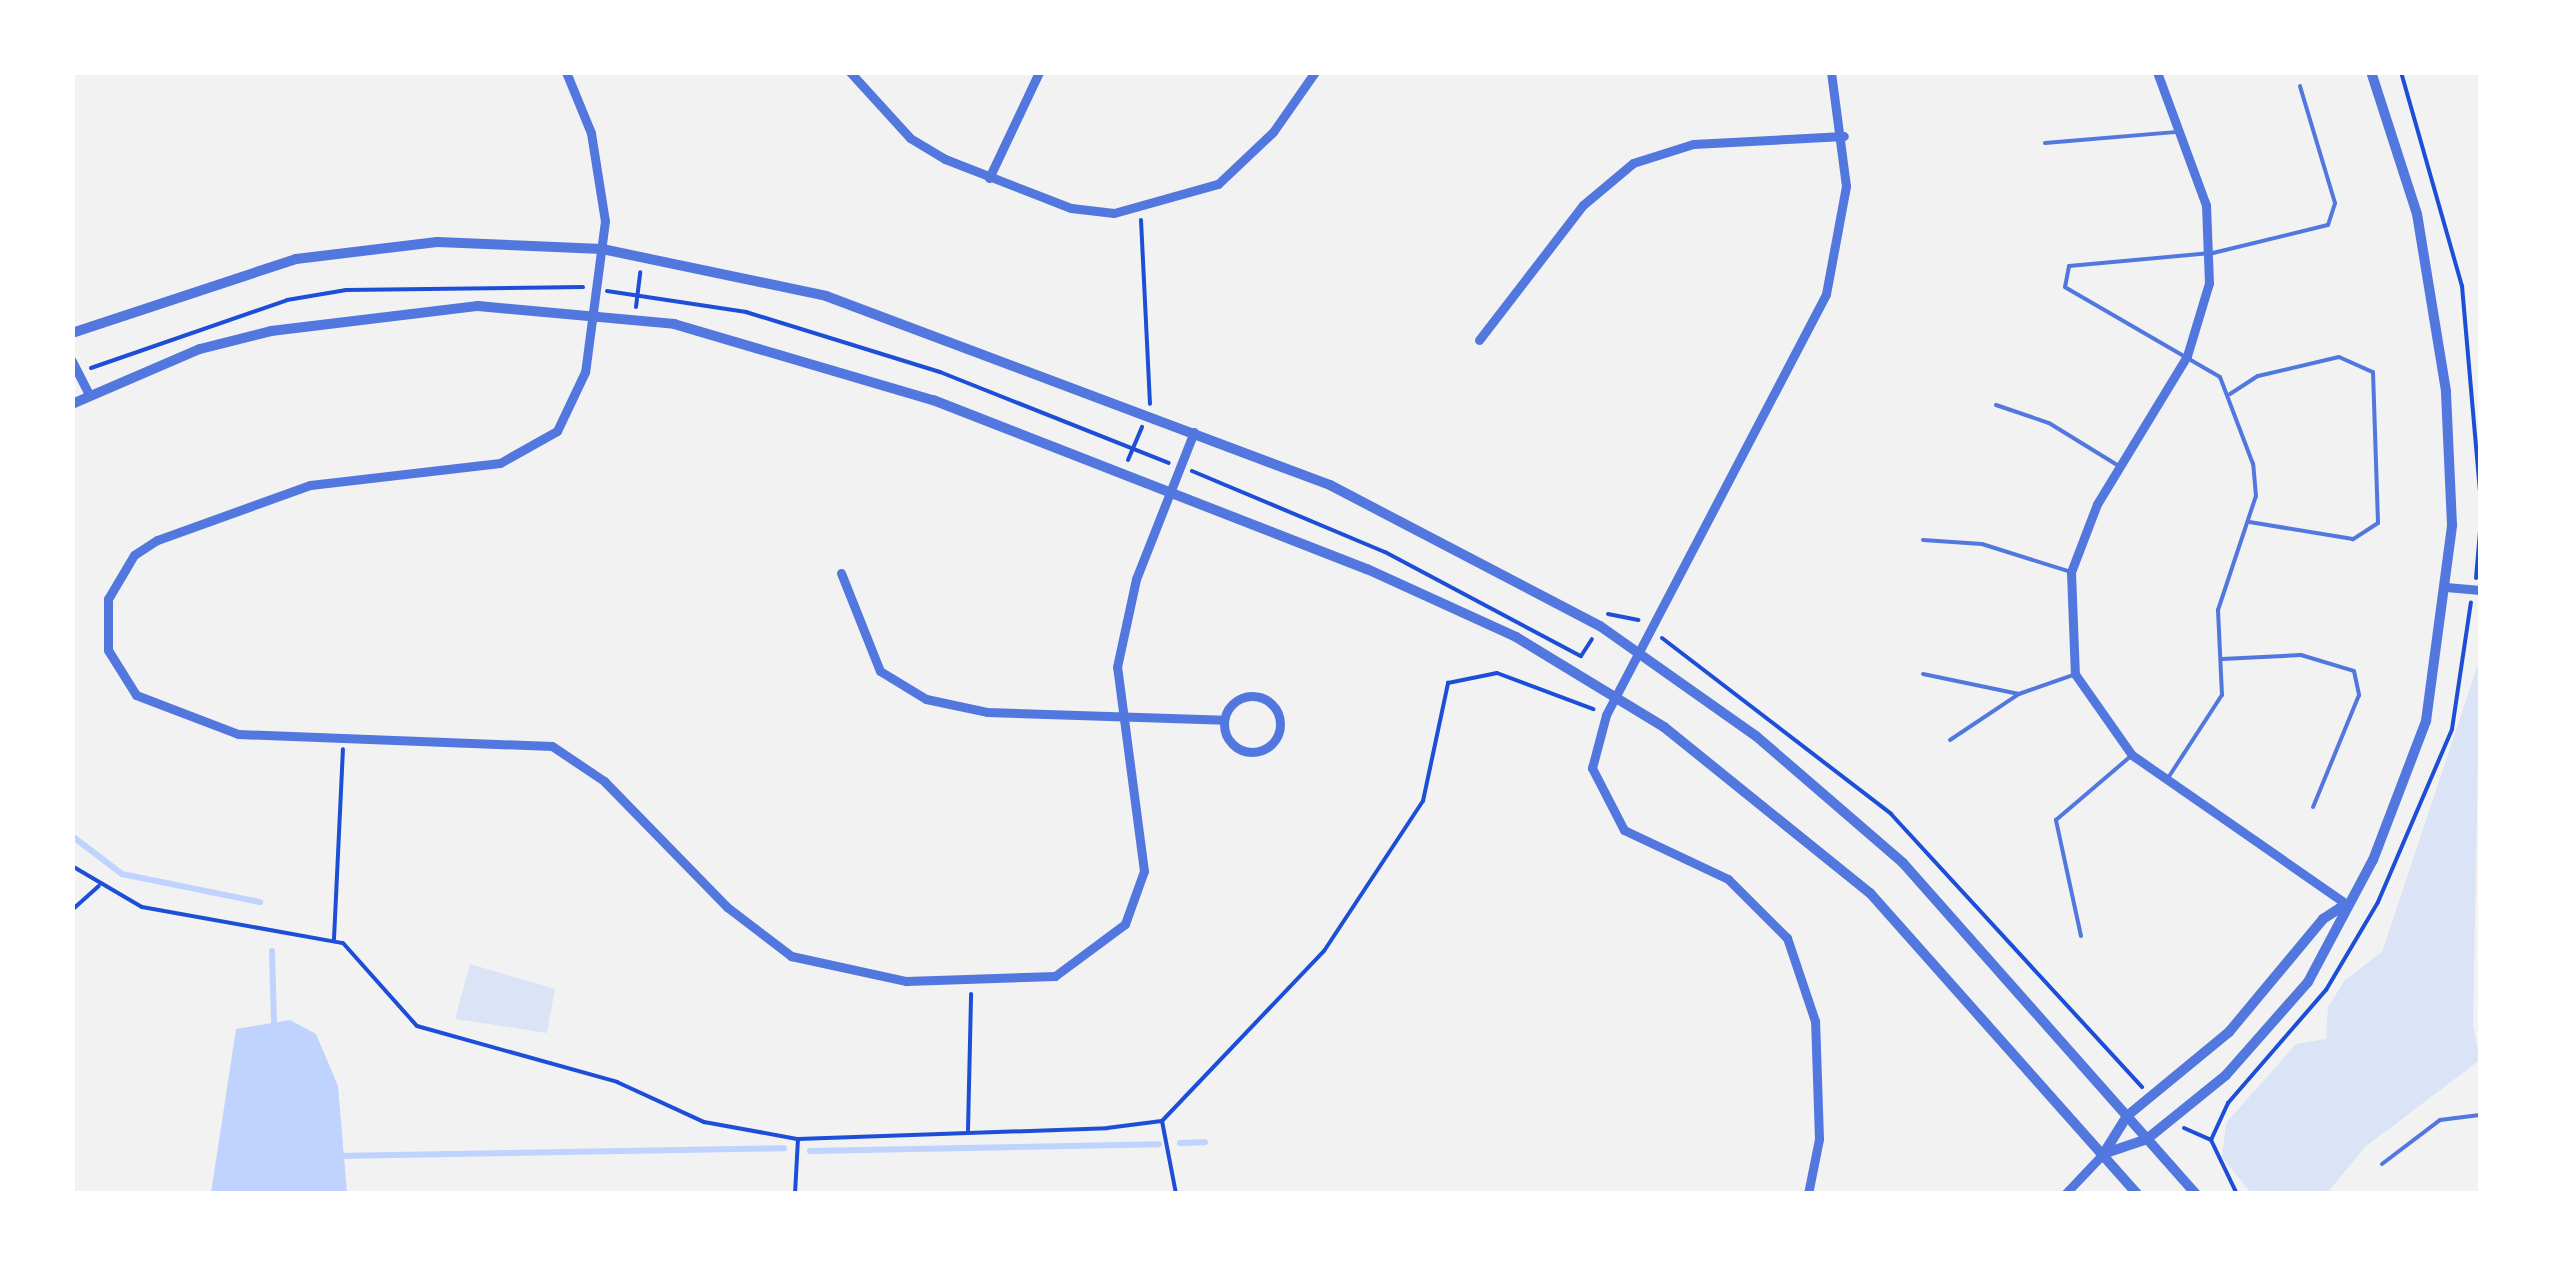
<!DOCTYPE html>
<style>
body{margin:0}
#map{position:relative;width:2553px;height:1266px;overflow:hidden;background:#f2f2f2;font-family:"Roboto Condensed",sans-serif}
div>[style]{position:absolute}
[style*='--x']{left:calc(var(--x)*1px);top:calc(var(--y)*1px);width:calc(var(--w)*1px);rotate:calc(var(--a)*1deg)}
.green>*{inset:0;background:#dbe4f7}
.water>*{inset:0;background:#bfd3fe}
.stream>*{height:6px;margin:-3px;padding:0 3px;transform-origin:3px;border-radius:3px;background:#bfd3fe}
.path>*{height:4px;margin:-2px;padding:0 2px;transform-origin:2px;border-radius:2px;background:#1d4ed8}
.service>*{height:4px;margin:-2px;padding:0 2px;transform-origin:2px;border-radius:2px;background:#5277de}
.minor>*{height:9px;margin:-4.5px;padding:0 4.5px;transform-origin:4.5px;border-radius:4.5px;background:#5277de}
.minor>.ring{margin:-4.5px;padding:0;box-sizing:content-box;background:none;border:9px solid #5277de;border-radius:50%}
.tertiary>*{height:10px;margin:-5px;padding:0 5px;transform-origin:5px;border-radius:5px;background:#5277de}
span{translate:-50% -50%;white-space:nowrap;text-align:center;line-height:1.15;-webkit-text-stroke:10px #fff;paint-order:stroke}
.frame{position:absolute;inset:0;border:75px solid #fff;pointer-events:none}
</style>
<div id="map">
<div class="green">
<div style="clip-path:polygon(2480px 658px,2473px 1025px,2480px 1060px,2365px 1147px,2327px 1193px,2251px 1193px,2222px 1157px,2226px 1123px,2296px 1044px,2326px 1039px,2328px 1007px,2345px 980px,2382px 952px)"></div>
<div style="clip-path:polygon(470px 964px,555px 989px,547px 1033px,455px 1019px)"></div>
</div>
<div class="water">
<div style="clip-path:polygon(290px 1020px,316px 1034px,338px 1086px,347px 1193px,211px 1193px,236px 1029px)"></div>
</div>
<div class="stream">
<div style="--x:72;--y:836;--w:63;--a:37.2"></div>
<div style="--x:122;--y:874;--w:141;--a:11.5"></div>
<div style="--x:272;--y:951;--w:72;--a:88.4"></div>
<div style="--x:1180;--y:1143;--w:25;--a:-2"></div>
<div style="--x:810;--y:1151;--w:349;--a:-1.1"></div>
<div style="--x:336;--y:1156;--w:448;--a:-1"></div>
</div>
<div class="path">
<div style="--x:2401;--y:72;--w:223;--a:74.1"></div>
<div style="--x:2462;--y:286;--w:205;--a:85"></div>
<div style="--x:1141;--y:220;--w:184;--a:87.2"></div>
<div style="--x:607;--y:291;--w:141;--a:8.6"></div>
<div style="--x:746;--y:312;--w:203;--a:17.2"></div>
<div style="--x:940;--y:372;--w:246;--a:21.7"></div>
<div style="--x:636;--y:307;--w:35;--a:-83"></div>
<div style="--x:91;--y:368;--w:207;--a:-19.1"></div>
<div style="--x:287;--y:300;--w:60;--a:-9.6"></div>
<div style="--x:346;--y:290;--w:237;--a:-0.7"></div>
<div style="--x:1128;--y:460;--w:36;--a:-67"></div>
<div style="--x:1192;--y:471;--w:209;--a:22.8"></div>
<div style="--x:1385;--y:552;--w:222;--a:28"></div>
<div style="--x:2476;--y:578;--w:47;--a:-85.1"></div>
<div style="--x:1608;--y:614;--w:31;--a:11"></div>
<div style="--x:1662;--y:638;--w:289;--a:37.5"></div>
<div style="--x:1891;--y:814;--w:371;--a:47.4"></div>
<div style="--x:1581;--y:656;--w:20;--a:-57"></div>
<div style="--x:72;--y:866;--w:81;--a:30.4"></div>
<div style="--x:142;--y:907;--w:204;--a:10.2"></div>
<div style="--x:343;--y:943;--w:111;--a:48.3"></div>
<div style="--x:417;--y:1026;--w:208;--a:15.6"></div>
<div style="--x:617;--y:1082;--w:96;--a:24.7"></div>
<div style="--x:704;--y:1122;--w:96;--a:10.3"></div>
<div style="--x:798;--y:1139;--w:309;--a:-2"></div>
<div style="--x:1107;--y:1128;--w:55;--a:-7.3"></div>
<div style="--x:1162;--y:1121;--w:235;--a:-46.4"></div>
<div style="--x:1324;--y:951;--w:180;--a:-56.6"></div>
<div style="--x:1423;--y:801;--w:121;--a:-78"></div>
<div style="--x:1448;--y:683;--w:50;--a:-11.5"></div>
<div style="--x:1497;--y:673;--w:103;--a:20.6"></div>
<div style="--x:72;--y:910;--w:36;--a:-42"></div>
<div style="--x:334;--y:939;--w:190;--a:-87.3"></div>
<div style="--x:1162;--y:1121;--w:74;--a:79.1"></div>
<div style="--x:2184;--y:1128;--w:30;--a:24"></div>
<div style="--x:2211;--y:1140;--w:60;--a:64.3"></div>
<div style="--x:968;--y:1130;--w:136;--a:-88.7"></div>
<div style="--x:2211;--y:1140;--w:41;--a:-65.3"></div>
<div style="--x:2228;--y:1103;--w:150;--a:-49.1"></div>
<div style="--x:2326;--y:990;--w:102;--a:-59.4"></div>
<div style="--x:2378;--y:902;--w:188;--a:-66.8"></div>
<div style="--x:2452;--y:729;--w:128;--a:-81.5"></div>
<div style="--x:795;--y:1194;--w:55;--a:-86.9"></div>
</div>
<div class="service">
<div style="--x:2045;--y:143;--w:130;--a:-4.8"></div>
<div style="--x:2230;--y:394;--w:33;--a:-33"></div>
<div style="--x:2258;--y:376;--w:83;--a:-13.2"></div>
<div style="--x:2339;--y:357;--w:37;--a:24"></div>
<div style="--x:2373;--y:372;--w:151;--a:88.1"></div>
<div style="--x:2378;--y:523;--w:30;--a:147"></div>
<div style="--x:2353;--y:539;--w:105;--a:-170.7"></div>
<div style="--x:1996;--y:405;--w:56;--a:18.8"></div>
<div style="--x:2049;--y:423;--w:82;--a:31.6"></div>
<div style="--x:1923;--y:540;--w:59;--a:3.9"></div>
<div style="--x:1982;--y:544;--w:93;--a:17.5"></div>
<div style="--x:2222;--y:659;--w:79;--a:-2.9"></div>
<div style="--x:2301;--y:655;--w:55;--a:16.8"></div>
<div style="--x:2354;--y:671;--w:25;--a:78"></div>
<div style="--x:2359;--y:695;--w:121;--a:112.3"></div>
<div style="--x:1923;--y:674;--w:98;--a:11.8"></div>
<div style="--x:1950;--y:740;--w:83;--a:-33.7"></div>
<div style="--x:2019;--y:694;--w:57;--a:-19.4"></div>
<div style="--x:2168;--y:778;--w:99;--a:-57"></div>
<div style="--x:2222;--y:695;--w:85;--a:-92.7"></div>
<div style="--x:2218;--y:610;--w:120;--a:-71.6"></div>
<div style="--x:2256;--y:496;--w:32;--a:-95"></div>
<div style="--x:2253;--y:464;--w:93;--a:-110.8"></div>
<div style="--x:2220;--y:377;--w:179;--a:-149.9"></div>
<div style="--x:2065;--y:287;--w:21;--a:-79"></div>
<div style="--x:2069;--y:266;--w:145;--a:-5.2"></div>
<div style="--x:2213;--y:253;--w:118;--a:-13.7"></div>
<div style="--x:2328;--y:225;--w:23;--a:-72"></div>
<div style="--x:2335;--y:203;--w:122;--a:-106.7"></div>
<div style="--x:2081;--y:936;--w:119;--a:-102.2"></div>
<div style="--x:2056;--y:820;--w:100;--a:-40.5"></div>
<div style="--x:2382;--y:1164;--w:73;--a:-37.2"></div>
<div style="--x:2440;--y:1120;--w:40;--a:-7.1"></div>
</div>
<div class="minor">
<div style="--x:566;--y:72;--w:66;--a:67.7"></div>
<div style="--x:591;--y:133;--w:89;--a:81"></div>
<div style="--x:605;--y:221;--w:152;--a:97.5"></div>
<div style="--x:585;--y:372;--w:65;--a:115.4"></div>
<div style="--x:557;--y:431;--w:65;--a:150.7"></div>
<div style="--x:500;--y:463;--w:191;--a:173.4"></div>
<div style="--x:310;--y:485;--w:163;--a:160.2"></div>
<div style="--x:157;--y:540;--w:27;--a:147"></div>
<div style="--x:134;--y:555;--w:51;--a:120.6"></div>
<div style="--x:108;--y:599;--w:51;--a:90"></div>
<div style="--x:108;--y:650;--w:53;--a:58.1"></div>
<div style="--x:136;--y:695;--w:109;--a:20.9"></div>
<div style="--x:238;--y:734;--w:314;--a:2.2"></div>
<div style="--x:552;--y:746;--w:63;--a:33.9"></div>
<div style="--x:604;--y:781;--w:176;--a:45.7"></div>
<div style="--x:727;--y:907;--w:81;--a:37.4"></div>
<div style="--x:791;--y:956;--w:118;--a:12.3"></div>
<div style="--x:906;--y:981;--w:149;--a:-1.9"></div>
<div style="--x:1055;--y:976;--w:87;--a:-36.6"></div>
<div style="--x:1125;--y:924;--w:56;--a:-70.3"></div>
<div style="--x:1144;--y:871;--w:206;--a:-97.5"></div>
<div style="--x:1117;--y:667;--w:90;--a:-77.8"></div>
<div style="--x:1136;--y:579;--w:158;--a:-68.5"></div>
<div style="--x:850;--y:72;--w:89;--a:47.7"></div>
<div style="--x:910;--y:138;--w:41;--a:31"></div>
<div style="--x:945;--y:159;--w:135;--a:21.3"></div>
<div style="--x:1071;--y:208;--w:43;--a:6.6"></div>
<div style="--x:1114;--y:213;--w:108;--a:-15.6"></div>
<div style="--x:1218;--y:184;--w:76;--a:-43.4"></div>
<div style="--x:1273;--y:132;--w:73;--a:-55"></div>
<div style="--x:2157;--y:72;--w:142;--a:69.8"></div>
<div style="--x:2206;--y:205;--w:78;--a:87.8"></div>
<div style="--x:2209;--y:283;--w:76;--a:106.8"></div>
<div style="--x:2187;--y:356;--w:173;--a:121.3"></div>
<div style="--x:2097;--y:504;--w:73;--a:110.9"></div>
<div style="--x:2071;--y:572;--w:102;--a:87.8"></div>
<div style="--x:2075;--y:674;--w:99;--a:54.9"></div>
<div style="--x:2132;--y:755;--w:261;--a:34.8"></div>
<div style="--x:989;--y:178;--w:117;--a:-64.7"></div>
<div style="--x:1479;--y:340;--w:170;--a:-52.4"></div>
<div style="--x:1583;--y:205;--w:65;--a:-40"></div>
<div style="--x:1633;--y:163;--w:63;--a:-17.6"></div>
<div style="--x:1693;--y:144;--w:151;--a:-3"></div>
<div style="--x:72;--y:361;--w:38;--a:63"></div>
<div style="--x:841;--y:573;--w:105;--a:68.3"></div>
<div style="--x:880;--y:671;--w:54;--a:31.3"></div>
<div style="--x:926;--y:699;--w:62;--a:12"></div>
<div style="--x:987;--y:712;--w:237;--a:1.9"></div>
<div style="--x:2446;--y:587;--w:34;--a:5"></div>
<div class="ring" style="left:1224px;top:696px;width:47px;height:47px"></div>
<div style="--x:1808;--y:1194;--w:56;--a:-78.7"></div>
<div style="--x:1819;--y:1139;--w:118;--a:-91.9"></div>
<div style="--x:1815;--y:1021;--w:88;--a:-108.6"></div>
<div style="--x:1787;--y:938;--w:83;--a:-135"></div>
<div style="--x:1728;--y:879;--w:115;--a:-154.8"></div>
<div style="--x:1624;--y:830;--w:70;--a:-117.3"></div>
<div style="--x:1592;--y:768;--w:55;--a:-75.2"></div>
<div style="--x:1606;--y:715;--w:475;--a:-62.4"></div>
<div style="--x:1826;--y:294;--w:110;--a:-79.5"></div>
<div style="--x:1846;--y:186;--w:115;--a:-97.5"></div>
<div style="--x:2065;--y:1194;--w:55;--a:-46.5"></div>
</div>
<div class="tertiary">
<div style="--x:72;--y:333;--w:236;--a:-18.3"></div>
<div style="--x:296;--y:259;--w:142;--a:-6.9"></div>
<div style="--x:437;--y:242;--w:165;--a:2.4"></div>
<div style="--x:602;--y:249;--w:229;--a:11.8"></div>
<div style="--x:826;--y:296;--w:538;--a:20.56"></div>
<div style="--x:1330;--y:485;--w:305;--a:27.6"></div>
<div style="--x:1600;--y:626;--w:191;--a:35.2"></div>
<div style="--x:1756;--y:736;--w:194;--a:40.8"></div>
<div style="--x:1903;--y:863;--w:442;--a:48.5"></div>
<div style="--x:72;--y:404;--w:139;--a:-23.3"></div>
<div style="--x:200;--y:349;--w:73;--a:-14.2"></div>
<div style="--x:271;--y:331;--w:209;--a:-6.9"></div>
<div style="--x:478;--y:306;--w:197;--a:5.2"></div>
<div style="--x:674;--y:324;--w:270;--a:16.4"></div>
<div style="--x:933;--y:400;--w:466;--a:21.3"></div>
<div style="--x:1367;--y:569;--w:164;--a:24.5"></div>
<div style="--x:1516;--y:637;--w:173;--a:31.3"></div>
<div style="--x:1664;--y:727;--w:265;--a:38.9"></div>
<div style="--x:1870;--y:893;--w:402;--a:48.4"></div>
<div style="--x:2104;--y:1153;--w:44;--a:-58.1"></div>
<div style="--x:2127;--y:1116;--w:132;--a:-39.5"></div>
<div style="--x:2229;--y:1032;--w:147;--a:-50.2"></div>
<div style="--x:2323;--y:919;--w:27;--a:-33"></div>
<div style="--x:2103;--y:1154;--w:46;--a:-18.8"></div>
<div style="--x:2147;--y:1139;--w:102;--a:-39"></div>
<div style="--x:2226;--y:1075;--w:124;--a:-48.6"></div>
<div style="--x:2308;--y:982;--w:138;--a:-62"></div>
<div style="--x:2373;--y:860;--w:149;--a:-69.1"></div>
<div style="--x:2426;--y:721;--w:198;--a:-82.4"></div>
<div style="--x:2452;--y:525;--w:134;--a:-92.6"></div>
<div style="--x:2446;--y:391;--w:179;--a:-99.3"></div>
<div style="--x:2417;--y:214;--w:149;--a:-107.9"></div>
</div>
<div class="frame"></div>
</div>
